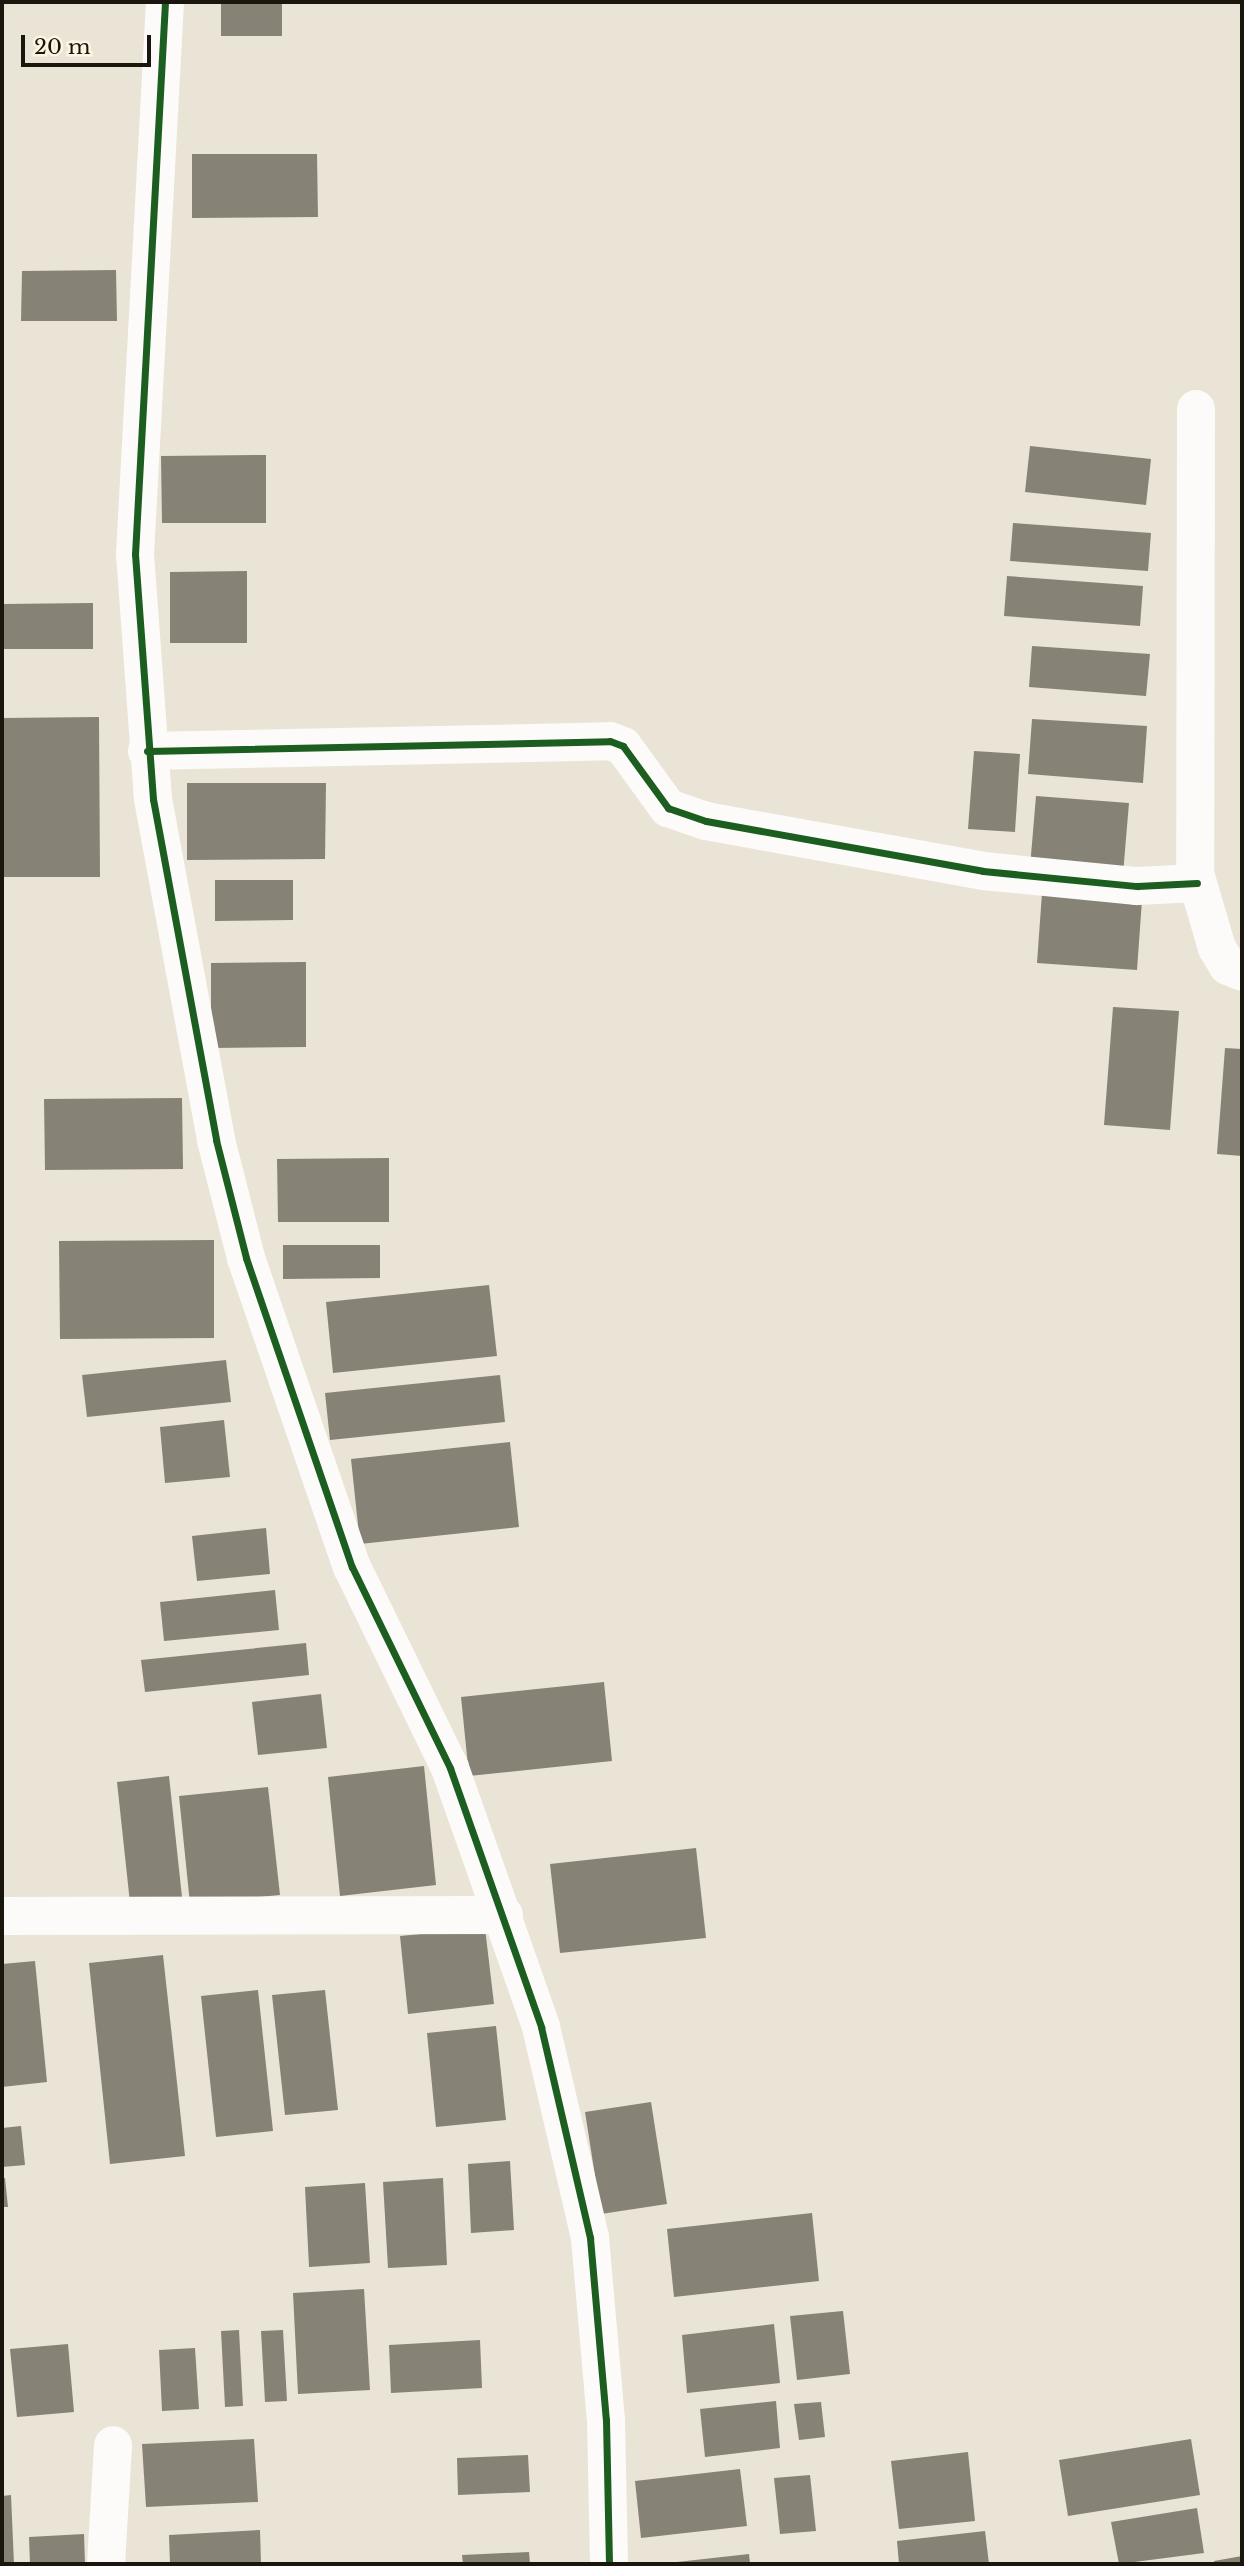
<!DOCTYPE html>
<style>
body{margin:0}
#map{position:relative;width:1244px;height:2566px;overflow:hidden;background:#eae4d7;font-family:"Libre Baskerville",serif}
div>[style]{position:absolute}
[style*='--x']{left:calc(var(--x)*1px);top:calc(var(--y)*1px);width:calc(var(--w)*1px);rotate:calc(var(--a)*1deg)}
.building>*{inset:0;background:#868275}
.minor>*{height:38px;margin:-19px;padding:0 19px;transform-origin:19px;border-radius:19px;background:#fcfbf9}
.cycleway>*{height:7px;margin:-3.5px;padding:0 3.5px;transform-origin:3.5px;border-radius:3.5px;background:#1b5e20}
span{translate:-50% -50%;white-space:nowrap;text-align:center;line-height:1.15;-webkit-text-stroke:7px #fdf5e2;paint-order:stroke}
.frame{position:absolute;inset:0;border:4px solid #1a160d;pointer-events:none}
.scale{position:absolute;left:21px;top:35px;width:130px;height:32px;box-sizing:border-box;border:4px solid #1a160d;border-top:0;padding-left:9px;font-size:21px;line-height:24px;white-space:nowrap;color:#1a160d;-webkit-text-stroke:5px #fdf5e2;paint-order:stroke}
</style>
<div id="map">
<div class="building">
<div style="clip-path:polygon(221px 2px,282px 2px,282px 36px,221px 36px)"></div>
<div style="clip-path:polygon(192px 154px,317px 154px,318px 217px,192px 218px)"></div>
<div style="clip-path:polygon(116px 270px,117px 321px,21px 321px,22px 271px)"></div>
<div style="clip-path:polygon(1030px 446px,1151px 459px,1146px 505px,1025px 492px)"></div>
<div style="clip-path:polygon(266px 455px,266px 523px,162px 523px,161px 456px)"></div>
<div style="clip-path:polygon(1013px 523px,1151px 533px,1148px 571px,1010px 561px)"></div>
<div style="clip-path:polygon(247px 571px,247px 643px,170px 643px,170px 572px)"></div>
<div style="clip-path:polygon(1007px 576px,1143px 586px,1140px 626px,1004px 616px)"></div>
<div style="clip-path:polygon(93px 603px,93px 649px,2px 649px,2px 604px)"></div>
<div style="clip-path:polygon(1032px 646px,1150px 654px,1146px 696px,1029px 687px)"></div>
<div style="clip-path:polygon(99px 717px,100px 877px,2px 877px,2px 718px)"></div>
<div style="clip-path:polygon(1032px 719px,1147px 726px,1143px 783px,1028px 774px)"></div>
<div style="clip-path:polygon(974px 751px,1020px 754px,1015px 832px,968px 829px)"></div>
<div style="clip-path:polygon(187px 783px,326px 783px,325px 859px,187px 860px)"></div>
<div style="clip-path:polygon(1036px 796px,1129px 803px,1123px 874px,1030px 867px)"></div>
<div style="clip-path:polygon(215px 880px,293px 880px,293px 920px,215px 921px)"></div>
<div style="clip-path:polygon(1042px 893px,1142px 900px,1137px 970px,1037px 963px)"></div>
<div style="clip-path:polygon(306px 962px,306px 1047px,211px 1048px,211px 963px)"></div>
<div style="clip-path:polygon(1113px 1007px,1179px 1011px,1170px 1130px,1104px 1125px)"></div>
<div style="clip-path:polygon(1225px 1048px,1242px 1049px,1242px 1156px,1217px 1154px)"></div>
<div style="clip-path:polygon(182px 1098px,183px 1169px,45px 1170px,44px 1099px)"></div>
<div style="clip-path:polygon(389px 1158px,389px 1222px,278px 1222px,277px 1159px)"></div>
<div style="clip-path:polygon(214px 1240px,214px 1338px,60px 1339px,59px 1241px)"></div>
<div style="clip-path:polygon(283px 1245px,380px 1245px,380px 1278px,283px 1279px)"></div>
<div style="clip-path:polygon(489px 1285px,497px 1356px,333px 1373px,326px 1302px)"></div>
<div style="clip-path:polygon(226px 1360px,231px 1402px,87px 1417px,82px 1375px)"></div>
<div style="clip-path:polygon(500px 1375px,505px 1422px,330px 1440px,325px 1393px)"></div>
<div style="clip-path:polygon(224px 1420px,230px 1477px,165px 1483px,160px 1427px)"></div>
<div style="clip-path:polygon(510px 1442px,519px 1527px,360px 1544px,351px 1459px)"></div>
<div style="clip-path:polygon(266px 1528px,270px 1574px,197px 1581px,192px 1536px)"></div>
<div style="clip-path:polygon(275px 1590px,279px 1630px,164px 1641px,160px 1602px)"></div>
<div style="clip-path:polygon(306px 1643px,309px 1675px,145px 1692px,141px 1660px)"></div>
<div style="clip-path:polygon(604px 1682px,612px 1761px,469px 1776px,461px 1697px)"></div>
<div style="clip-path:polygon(321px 1694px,327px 1748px,258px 1755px,252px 1702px)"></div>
<div style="clip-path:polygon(424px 1766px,436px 1885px,340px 1896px,328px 1777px)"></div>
<div style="clip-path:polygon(169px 1776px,182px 1897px,130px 1903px,117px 1782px)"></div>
<div style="clip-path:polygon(268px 1787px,280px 1895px,190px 1904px,179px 1796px)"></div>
<div style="clip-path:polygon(696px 1848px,706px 1938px,560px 1953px,550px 1864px)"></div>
<div style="clip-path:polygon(485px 1928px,494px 2004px,408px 2014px,400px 1936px)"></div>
<div style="clip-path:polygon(163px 1955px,185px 2156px,110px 2164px,89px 1963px)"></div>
<div style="clip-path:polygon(35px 1961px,47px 2082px,2px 2087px,2px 1964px)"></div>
<div style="clip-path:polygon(258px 1990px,273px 2131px,216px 2137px,201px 1996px)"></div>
<div style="clip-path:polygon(325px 1990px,338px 2110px,285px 2115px,272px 1995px)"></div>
<div style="clip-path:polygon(496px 2026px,506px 2120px,436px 2127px,427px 2033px)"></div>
<div style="clip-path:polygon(651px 2102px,667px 2204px,601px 2214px,585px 2112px)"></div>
<div style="clip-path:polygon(21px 2126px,25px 2165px,2px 2167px,2px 2128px)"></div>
<div style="clip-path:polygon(510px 2161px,514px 2230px,471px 2233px,468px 2164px)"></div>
<div style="clip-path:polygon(2px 2178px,5px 2178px,8px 2207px,2px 2207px)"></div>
<div style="clip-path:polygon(443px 2178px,447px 2265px,388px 2268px,383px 2182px)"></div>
<div style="clip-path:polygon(365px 2183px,370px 2263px,309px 2267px,305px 2187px)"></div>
<div style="clip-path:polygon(812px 2213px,819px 2281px,674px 2297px,667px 2229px)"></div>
<div style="clip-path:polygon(364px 2289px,370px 2390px,298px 2394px,293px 2293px)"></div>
<div style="clip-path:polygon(843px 2311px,850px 2374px,797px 2380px,790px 2316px)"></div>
<div style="clip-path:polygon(774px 2324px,780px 2383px,687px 2393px,682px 2335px)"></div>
<div style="clip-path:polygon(239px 2330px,243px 2406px,225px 2407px,221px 2331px)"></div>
<div style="clip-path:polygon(283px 2330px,287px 2401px,265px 2402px,261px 2331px)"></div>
<div style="clip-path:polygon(480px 2340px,482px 2388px,391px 2393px,389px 2345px)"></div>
<div style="clip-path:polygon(68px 2344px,74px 2412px,17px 2417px,10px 2349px)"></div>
<div style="clip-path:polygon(195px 2348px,199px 2409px,162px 2411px,159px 2350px)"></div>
<div style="clip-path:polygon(776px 2401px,780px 2448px,705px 2457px,700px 2409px)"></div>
<div style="clip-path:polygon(821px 2402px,825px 2437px,799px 2440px,794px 2404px)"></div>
<div style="clip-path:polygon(254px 2439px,258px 2502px,146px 2507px,142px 2444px)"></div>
<div style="clip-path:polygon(1191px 2439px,1200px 2495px,1068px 2516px,1059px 2460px)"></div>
<div style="clip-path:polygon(968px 2452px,975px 2521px,899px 2529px,891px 2461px)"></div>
<div style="clip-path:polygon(528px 2455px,530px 2492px,458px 2495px,457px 2458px)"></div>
<div style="clip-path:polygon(740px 2469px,747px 2526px,641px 2538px,635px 2481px)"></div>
<div style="clip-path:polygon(810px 2475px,816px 2531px,780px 2534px,774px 2478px)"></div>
<div style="clip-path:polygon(11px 2495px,14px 2564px,2px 2564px,2px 2496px)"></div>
<div style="clip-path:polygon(1197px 2508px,1204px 2553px,1119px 2564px,1111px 2522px)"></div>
<div style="clip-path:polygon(260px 2530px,261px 2564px,170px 2564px,169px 2535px)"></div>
<div style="clip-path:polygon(985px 2531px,989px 2564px,899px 2564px,897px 2541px)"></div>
<div style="clip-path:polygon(84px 2534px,85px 2564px,30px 2564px,29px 2537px)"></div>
<div style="clip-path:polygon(529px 2552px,530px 2564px,463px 2564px,462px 2555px)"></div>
<div style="clip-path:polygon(749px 2554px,750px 2564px,677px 2564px,677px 2562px)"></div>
<div style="clip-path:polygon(1242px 2556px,1242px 2564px,1214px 2564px,1214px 2561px)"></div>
</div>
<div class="minor">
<div style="--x:165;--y:2;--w:553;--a:93.11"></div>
<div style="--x:135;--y:554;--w:246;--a:85.8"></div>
<div style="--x:153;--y:799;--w:347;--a:79.5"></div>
<div style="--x:216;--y:1140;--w:122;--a:75.7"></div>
<div style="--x:246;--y:1258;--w:327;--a:71.1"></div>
<div style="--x:352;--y:1567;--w:224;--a:64"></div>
<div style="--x:450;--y:1768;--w:275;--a:70.6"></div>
<div style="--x:541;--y:2027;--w:217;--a:76.9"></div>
<div style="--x:590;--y:2238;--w:183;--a:85"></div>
<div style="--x:606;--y:2420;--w:144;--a:88.8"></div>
<div style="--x:1196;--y:409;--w:464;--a:90.1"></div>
<div style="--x:1195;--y:873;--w:78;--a:73.7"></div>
<div style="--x:1217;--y:948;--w:21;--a:59"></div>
<div style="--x:1228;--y:966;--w:15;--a:23"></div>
<div style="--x:147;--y:751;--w:463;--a:-1.2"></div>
<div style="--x:610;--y:741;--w:14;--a:21"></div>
<div style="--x:623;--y:746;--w:77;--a:54"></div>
<div style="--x:668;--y:808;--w:40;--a:18.9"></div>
<div style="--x:706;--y:821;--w:281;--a:10.2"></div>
<div style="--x:983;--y:871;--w:155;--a:5.6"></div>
<div style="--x:1137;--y:886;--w:60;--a:-2.9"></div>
<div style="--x:2;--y:1916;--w:502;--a:-0.11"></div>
<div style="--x:106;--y:2564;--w:119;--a:-86.6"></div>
</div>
<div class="cycleway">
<div style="--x:165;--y:2;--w:553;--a:93.11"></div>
<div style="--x:135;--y:554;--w:246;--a:85.8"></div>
<div style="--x:153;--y:799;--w:347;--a:79.5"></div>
<div style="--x:216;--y:1140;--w:122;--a:75.7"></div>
<div style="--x:246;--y:1258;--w:327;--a:71.1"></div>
<div style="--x:352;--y:1567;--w:224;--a:64"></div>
<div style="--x:450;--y:1768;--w:275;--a:70.6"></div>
<div style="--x:541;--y:2027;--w:217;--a:76.9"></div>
<div style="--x:590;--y:2238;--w:183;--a:85"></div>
<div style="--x:606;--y:2420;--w:144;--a:88.8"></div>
<div style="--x:147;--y:751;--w:463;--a:-1.2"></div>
<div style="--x:610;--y:741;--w:14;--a:21"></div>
<div style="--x:623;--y:746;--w:77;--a:54"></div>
<div style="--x:668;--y:808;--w:40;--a:18.9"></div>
<div style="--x:706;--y:821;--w:281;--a:10.2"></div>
<div style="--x:983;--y:871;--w:155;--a:5.6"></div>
<div style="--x:1137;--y:886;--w:60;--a:-2.9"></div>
</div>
<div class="frame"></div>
<div class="scale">20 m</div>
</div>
